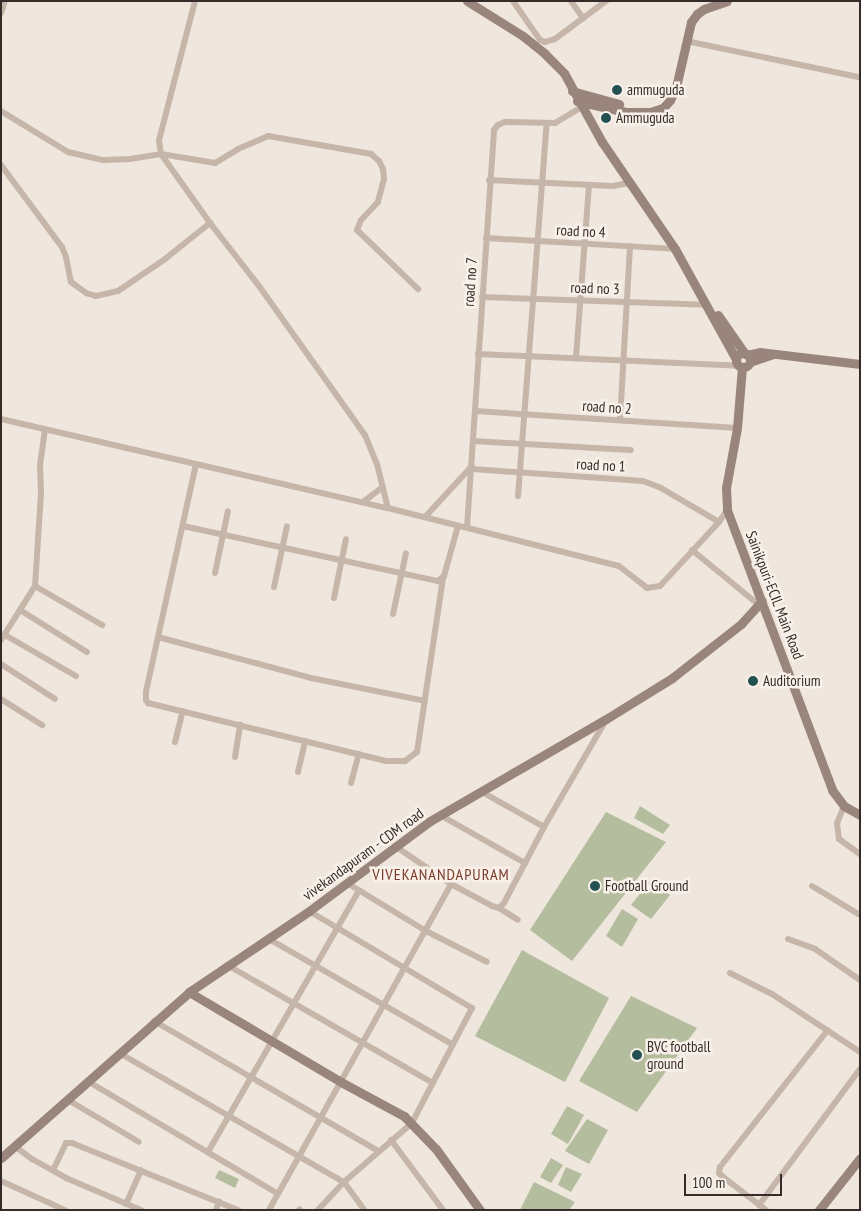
<!DOCTYPE html>
<style>
body{margin:0}
#map{position:relative;width:861px;height:1211px;overflow:hidden;background:#efe6dd;font-family:"PT Sans Narrow",sans-serif}
div>[style]{position:absolute}
[style*='--x']{left:calc(var(--x)*1px);top:calc(var(--y)*1px);width:calc(var(--w)*1px);rotate:calc(var(--a)*1deg)}
.green>*{inset:0;background:#b4bd9e}
.street>*{height:6px;margin:-3px;padding:0 3px;transform-origin:3px;border-radius:3px;background:#c6b6aa}
.secondary>*{height:9px;margin:-4.5px;padding:0 4.5px;transform-origin:4.5px;border-radius:4.5px;background:#9a857c}
.secondary>.ring{margin:-4.5px;padding:0;box-sizing:content-box;background:none;border:9px solid #9a857c;border-radius:50%}
.dots>*{width:14px;height:14px;translate:-50% -50%;box-sizing:border-box;border:2px solid #f8f0e9;border-radius:50%}
span{translate:-50% -50%;white-space:nowrap;text-align:center;line-height:1.15;-webkit-text-stroke:5px #f8f0e9;paint-order:stroke}
.poi-label{font-size:15px;color:#352c29}
.left{translate:0 -50%;text-align:left}
.street-label{font-size:15px;color:#352c29}
.neighbourhood-label{font-size:16px;color:#7b3a2a;letter-spacing:1px}
.frame{position:absolute;inset:0;border:2px solid #352c29;pointer-events:none}
.scale{position:absolute;left:684px;top:1174px;width:98px;height:22px;box-sizing:border-box;border:2px solid #352c29;border-top:0;padding-left:6px;font-size:15px;line-height:18px;white-space:nowrap;color:#352c29;-webkit-text-stroke:4px #f8f0e9;paint-order:stroke}
</style>
<div id="map">
<div class="green">
<div style="clip-path:polygon(640px 806px,670px 825px,663px 834px,634px 818px)"></div>
<div style="clip-path:polygon(606px 812px,666px 842px,572px 961px,530px 930px)"></div>
<div style="clip-path:polygon(650px 881px,670px 895px,651px 919px,631px 905px)"></div>
<div style="clip-path:polygon(622px 909px,638px 919px,622px 947px,606px 936px)"></div>
<div style="clip-path:polygon(522px 950px,609px 998px,565px 1082px,475px 1036px)"></div>
<div style="clip-path:polygon(631px 996px,697px 1028px,637px 1112px,579px 1081px)"></div>
<div style="clip-path:polygon(567px 1106px,584px 1115px,568px 1144px,551px 1134px)"></div>
<div style="clip-path:polygon(587px 1119px,608px 1130px,589px 1164px,565px 1151px)"></div>
<div style="clip-path:polygon(551px 1158px,563px 1165px,551px 1183px,540px 1177px)"></div>
<div style="clip-path:polygon(566px 1167px,582px 1174px,571px 1192px,558px 1185px)"></div>
<div style="clip-path:polygon(219px 1170px,239px 1179px,235px 1188px,215px 1178px)"></div>
<div style="clip-path:polygon(534px 1182px,575px 1202px,569px 1210px,520px 1210px)"></div>
</div>
<div class="street">
<div style="--x:195;--y:1;--w:144;--a:104.5"></div>
<div style="--x:159;--y:140;--w:14;--a:82"></div>
<div style="--x:161;--y:154;--w:85;--a:54.6"></div>
<div style="--x:210;--y:223;--w:80;--a:52.1"></div>
<div style="--x:259;--y:286;--w:183;--a:54.6"></div>
<div style="--x:365;--y:435;--w:31;--a:68"></div>
<div style="--x:377;--y:464;--w:45;--a:76"></div>
<div style="--x:513;--y:1;--w:47;--a:55.3"></div>
<div style="--x:540;--y:40;--w:5;--a:22"></div>
<div style="--x:545;--y:42;--w:10;--a:-17"></div>
<div style="--x:555;--y:39;--w:64;--a:-36.7"></div>
<div style="--x:571;--y:1;--w:21;--a:55"></div>
<div style="--x:1;--y:13;--w:13;--a:-72"></div>
<div style="--x:686;--y:41;--w:176;--a:11.8"></div>
<div style="--x:1;--y:111;--w:79;--a:31.5"></div>
<div style="--x:68;--y:152;--w:37;--a:13"></div>
<div style="--x:104;--y:160;--w:26;--a:-2"></div>
<div style="--x:130;--y:159;--w:31;--a:-9"></div>
<div style="--x:161;--y:154;--w:55;--a:9.5"></div>
<div style="--x:215;--y:163;--w:27;--a:-31"></div>
<div style="--x:238;--y:149;--w:33;--a:-23"></div>
<div style="--x:268;--y:136;--w:105;--a:9.9"></div>
<div style="--x:371;--y:154;--w:11;--a:41"></div>
<div style="--x:379;--y:161;--w:9;--a:63"></div>
<div style="--x:383;--y:169;--w:10;--a:84"></div>
<div style="--x:384;--y:179;--w:24;--a:105"></div>
<div style="--x:378;--y:202;--w:25;--a:133"></div>
<div style="--x:361;--y:220;--w:11;--a:112"></div>
<div style="--x:357;--y:230;--w:85;--a:44"></div>
<div style="--x:1;--y:165;--w:102;--a:53.4"></div>
<div style="--x:62;--y:247;--w:11;--a:68"></div>
<div style="--x:66;--y:257;--w:25;--a:79"></div>
<div style="--x:71;--y:282;--w:19;--a:36"></div>
<div style="--x:86;--y:293;--w:10;--a:17"></div>
<div style="--x:96;--y:296;--w:23;--a:-13"></div>
<div style="--x:118;--y:291;--w:57;--a:-34.2"></div>
<div style="--x:165;--y:259;--w:58;--a:-38.7"></div>
<div style="--x:489;--y:180;--w:124;--a:2.8"></div>
<div style="--x:613;--y:186;--w:16;--a:-11"></div>
<div style="--x:486;--y:238;--w:189;--a:3.3"></div>
<div style="--x:482;--y:297;--w:224;--a:2"></div>
<div style="--x:478;--y:354;--w:261;--a:2.6"></div>
<div style="--x:576;--y:358;--w:173;--a:-85.7"></div>
<div style="--x:475;--y:411;--w:263;--a:3.7"></div>
<div style="--x:1;--y:419;--w:397;--a:13"></div>
<div style="--x:388;--y:508;--w:238;--a:14.1"></div>
<div style="--x:619;--y:566;--w:36;--a:38"></div>
<div style="--x:647;--y:588;--w:13;--a:-9"></div>
<div style="--x:660;--y:586;--w:87;--a:-47.3"></div>
<div style="--x:719;--y:522;--w:14;--a:-56"></div>
<div style="--x:620;--y:420;--w:174;--a:-86.7"></div>
<div style="--x:473;--y:441;--w:158;--a:3.3"></div>
<div style="--x:196;--y:464;--w:233;--a:102.4"></div>
<div style="--x:146;--y:692;--w:8;--a:90"></div>
<div style="--x:146;--y:700;--w:4;--a:56"></div>
<div style="--x:148;--y:703;--w:245;--a:13.7"></div>
<div style="--x:386;--y:761;--w:19;--a:0"></div>
<div style="--x:405;--y:761;--w:15;--a:-37"></div>
<div style="--x:417;--y:752;--w:176;--a:-81.5"></div>
<div style="--x:472;--y:469;--w:171;--a:4"></div>
<div style="--x:643;--y:481;--w:19;--a:21"></div>
<div style="--x:661;--y:488;--w:67;--a:30.4"></div>
<div style="--x:518;--y:496;--w:374;--a:-85.6"></div>
<div style="--x:363;--y:502;--w:25;--a:-37"></div>
<div style="--x:425;--y:517;--w:69;--a:-47.3"></div>
<div style="--x:183;--y:526;--w:261;--a:12.2"></div>
<div style="--x:438;--y:581;--w:8;--a:-40"></div>
<div style="--x:444;--y:576;--w:52;--a:-74.4"></div>
<div style="--x:467;--y:527;--w:398;--a:-86.1"></div>
<div style="--x:494;--y:130;--w:6;--a:-51"></div>
<div style="--x:498;--y:125;--w:8;--a:-23"></div>
<div style="--x:505;--y:122;--w:50;--a:1.1"></div>
<div style="--x:555;--y:123;--w:27;--a:-31"></div>
<div style="--x:692;--y:550;--w:87;--a:39.4"></div>
<div style="--x:215;--y:573;--w:63;--a:-78.2"></div>
<div style="--x:35;--y:586;--w:78;--a:30.2"></div>
<div style="--x:274;--y:587;--w:62;--a:-78"></div>
<div style="--x:334;--y:598;--w:60;--a:-78.5"></div>
<div style="--x:20;--y:610;--w:79;--a:32.1"></div>
<div style="--x:393;--y:614;--w:62;--a:-78"></div>
<div style="--x:5;--y:635;--w:82;--a:30"></div>
<div style="--x:158;--y:637;--w:158;--a:15"></div>
<div style="--x:311;--y:678;--w:116;--a:11.4"></div>
<div style="--x:1;--y:640;--w:64;--a:-57.8"></div>
<div style="--x:35;--y:586;--w:93;--a:-86.3"></div>
<div style="--x:41;--y:493;--w:28;--a:-92"></div>
<div style="--x:40;--y:465;--w:35;--a:-82"></div>
<div style="--x:1;--y:664;--w:64;--a:32.9"></div>
<div style="--x:1;--y:699;--w:49;--a:32.4"></div>
<div style="--x:175;--y:742;--w:32;--a:-76"></div>
<div style="--x:235;--y:757;--w:33;--a:-81"></div>
<div style="--x:298;--y:772;--w:32;--a:-77"></div>
<div style="--x:351;--y:783;--w:30;--a:-75"></div>
<div style="--x:482;--y:792;--w:71;--a:29.4"></div>
<div style="--x:844;--y:806;--w:18;--a:112"></div>
<div style="--x:837;--y:823;--w:16;--a:83"></div>
<div style="--x:839;--y:839;--w:26;--a:36"></div>
<div style="--x:440;--y:815;--w:98;--a:29.5"></div>
<div style="--x:395;--y:846;--w:68;--a:34.2"></div>
<div style="--x:451;--y:884;--w:47;--a:28.2"></div>
<div style="--x:492;--y:906;--w:7;--a:16"></div>
<div style="--x:499;--y:908;--w:22;--a:32"></div>
<div style="--x:347;--y:883;--w:92;--a:31.3"></div>
<div style="--x:426;--y:931;--w:68;--a:26.9"></div>
<div style="--x:812;--y:886;--w:56;--a:31.1"></div>
<div style="--x:499;--y:908;--w:7;--a:-45"></div>
<div style="--x:504;--y:903;--w:86;--a:-62.2"></div>
<div style="--x:544;--y:827;--w:124;--a:-59.9"></div>
<div style="--x:309;--y:911;--w:190;--a:30.8"></div>
<div style="--x:472;--y:1008;--w:130;--a:117.6"></div>
<div style="--x:412;--y:1123;--w:90;--a:139.1"></div>
<div style="--x:344;--y:1182;--w:38;--a:133"></div>
<div style="--x:269;--y:939;--w:212;--a:29.9"></div>
<div style="--x:788;--y:939;--w:29;--a:20"></div>
<div style="--x:815;--y:949;--w:55;--a:34.6"></div>
<div style="--x:227;--y:965;--w:237;--a:29.8"></div>
<div style="--x:730;--y:973;--w:47;--a:26.6"></div>
<div style="--x:772;--y:994;--w:105;--a:33.4"></div>
<div style="--x:154;--y:1021;--w:259;--a:30.1"></div>
<div style="--x:121;--y:1054;--w:257;--a:29.9"></div>
<div style="--x:344;--y:1182;--w:34;--a:54"></div>
<div style="--x:89;--y:1082;--w:218;--a:30.6"></div>
<div style="--x:68;--y:1100;--w:82;--a:30.6"></div>
<div style="--x:391;--y:1140;--w:87;--a:53.4"></div>
<div style="--x:16;--y:1147;--w:20;--a:37"></div>
<div style="--x:32;--y:1159;--w:39;--a:29"></div>
<div style="--x:66;--y:1178;--w:82;--a:23.1"></div>
<div style="--x:208;--y:1152;--w:302;--a:-60"></div>
<div style="--x:53;--y:1170;--w:30;--a:-64"></div>
<div style="--x:66;--y:1143;--w:6;--a:0"></div>
<div style="--x:72;--y:1143;--w:179;--a:22"></div>
<div style="--x:1;--y:1181;--w:70;--a:24.4"></div>
<div style="--x:126;--y:1204;--w:37;--a:-66"></div>
<div style="--x:759;--y:1205;--w:169;--a:-53.4"></div>
<div style="--x:216;--y:1210;--w:9;--a:-69"></div>
<div style="--x:269;--y:1210;--w:373;--a:-60.8"></div>
<div style="--x:299;--y:1210;--w:1;--a:-45"></div>
<div style="--x:766;--y:1210;--w:56;--a:-142.3"></div>
<div style="--x:722;--y:1176;--w:4;--a:-135"></div>
<div style="--x:719;--y:1173;--w:6;--a:-81"></div>
<div style="--x:720;--y:1167;--w:174;--a:-51.8"></div>
</div>
<div class="secondary">
<div style="--x:467;--y:1;--w:66;--a:32"></div>
<div style="--x:523;--y:36;--w:28;--a:39"></div>
<div style="--x:545;--y:54;--w:27;--a:45"></div>
<div style="--x:564;--y:73;--w:79;--a:61.2"></div>
<div style="--x:602;--y:142;--w:130;--a:55.7"></div>
<div style="--x:675;--y:249;--w:126;--a:61"></div>
<div style="--x:572;--y:91;--w:49;--a:15.5"></div>
<div style="--x:577;--y:101;--w:50;--a:12.7"></div>
<div style="--x:626;--y:112;--w:24;--a:0"></div>
<div style="--x:650;--y:112;--w:14;--a:-17"></div>
<div style="--x:663;--y:108;--w:11;--a:-49"></div>
<div style="--x:670;--y:100;--w:14;--a:-65"></div>
<div style="--x:676;--y:87;--w:67;--a:-77"></div>
<div style="--x:691;--y:22;--w:10;--a:-53"></div>
<div style="--x:697;--y:14;--w:9;--a:-36"></div>
<div style="--x:704;--y:9;--w:24;--a:-19"></div>
<div style="--x:718;--y:315;--w:47;--a:55.3"></div>
<div class="ring" style="left:736px;top:353px;width:5px;height:5px"></div>
<div style="--x:747;--y:355;--w:13;--a:-13"></div>
<div style="--x:760;--y:352;--w:101;--a:6.8"></div>
<div style="--x:750;--y:362;--w:24;--a:-19"></div>
<div style="--x:742;--y:367;--w:61;--a:94.7"></div>
<div style="--x:737;--y:428;--w:61;--a:100.4"></div>
<div style="--x:726;--y:488;--w:22;--a:87"></div>
<div style="--x:727;--y:510;--w:299;--a:69.4"></div>
<div style="--x:832;--y:790;--w:20;--a:53"></div>
<div style="--x:844;--y:806;--w:18;--a:29"></div>
<div style="--x:189;--y:992;--w:177;--a:30.6"></div>
<div style="--x:341;--y:1082;--w:72;--a:28.4"></div>
<div style="--x:404;--y:1116;--w:46;--a:45.9"></div>
<div style="--x:436;--y:1149;--w:75;--a:54.2"></div>
<div style="--x:1;--y:1158;--w:251;--a:-41.4"></div>
<div style="--x:189;--y:992;--w:145;--a:-34"></div>
<div style="--x:309;--y:911;--w:151;--a:-36.6"></div>
<div style="--x:430;--y:821;--w:203;--a:-30.1"></div>
<div style="--x:606;--y:719;--w:78;--a:-31.8"></div>
<div style="--x:672;--y:678;--w:88;--a:-38"></div>
<div style="--x:741;--y:624;--w:31;--a:-48"></div>
<div style="--x:819;--y:1210;--w:66;--a:-51.7"></div>
</div>
<div class="dots">
<div style="left:617px;top:90px;background:#235152"></div>
<div style="left:606px;top:118px;background:#235152"></div>
<div style="left:753px;top:681px;background:#235152"></div>
<div style="left:595px;top:886px;background:#235152"></div>
<div style="left:637px;top:1055px;background:#235152"></div>
</div>
<div class="poi-label">
<span class="left" style="left:627px;top:90px">ammuguda</span>
<span class="left" style="left:616px;top:118px">Ammuguda</span>
<span class="left" style="left:763px;top:681px">Auditorium</span>
<span class="left" style="left:605px;top:886px">Football Ground</span>
<span class="left" style="left:647px;top:1055px">BVC football<br>ground</span>
</div>
<div class="street-label">
<span style="left:581px;top:231px;rotate:3deg">road no 4</span>
<span style="left:470px;top:282px;rotate:-86deg">road no 7</span>
<span style="left:595px;top:288px;rotate:2deg">road no 3</span>
<span style="left:607px;top:407px;rotate:4deg">road no 2</span>
<span style="left:601px;top:465px;rotate:3deg">road no 1</span>
<span style="left:775px;top:595px;rotate:69deg">Sainikpuri-ECIL Main Road</span>
<span style="left:363px;top:854px;rotate:-36deg">vivekandapuram - CDM road</span>
</div>
<div class="neighbourhood-label">
<span style="left:441px;top:874px">VIVEKANANDAPURAM</span>
</div>
<div class="frame"></div>
<div class="scale">100 m</div>
</div>
